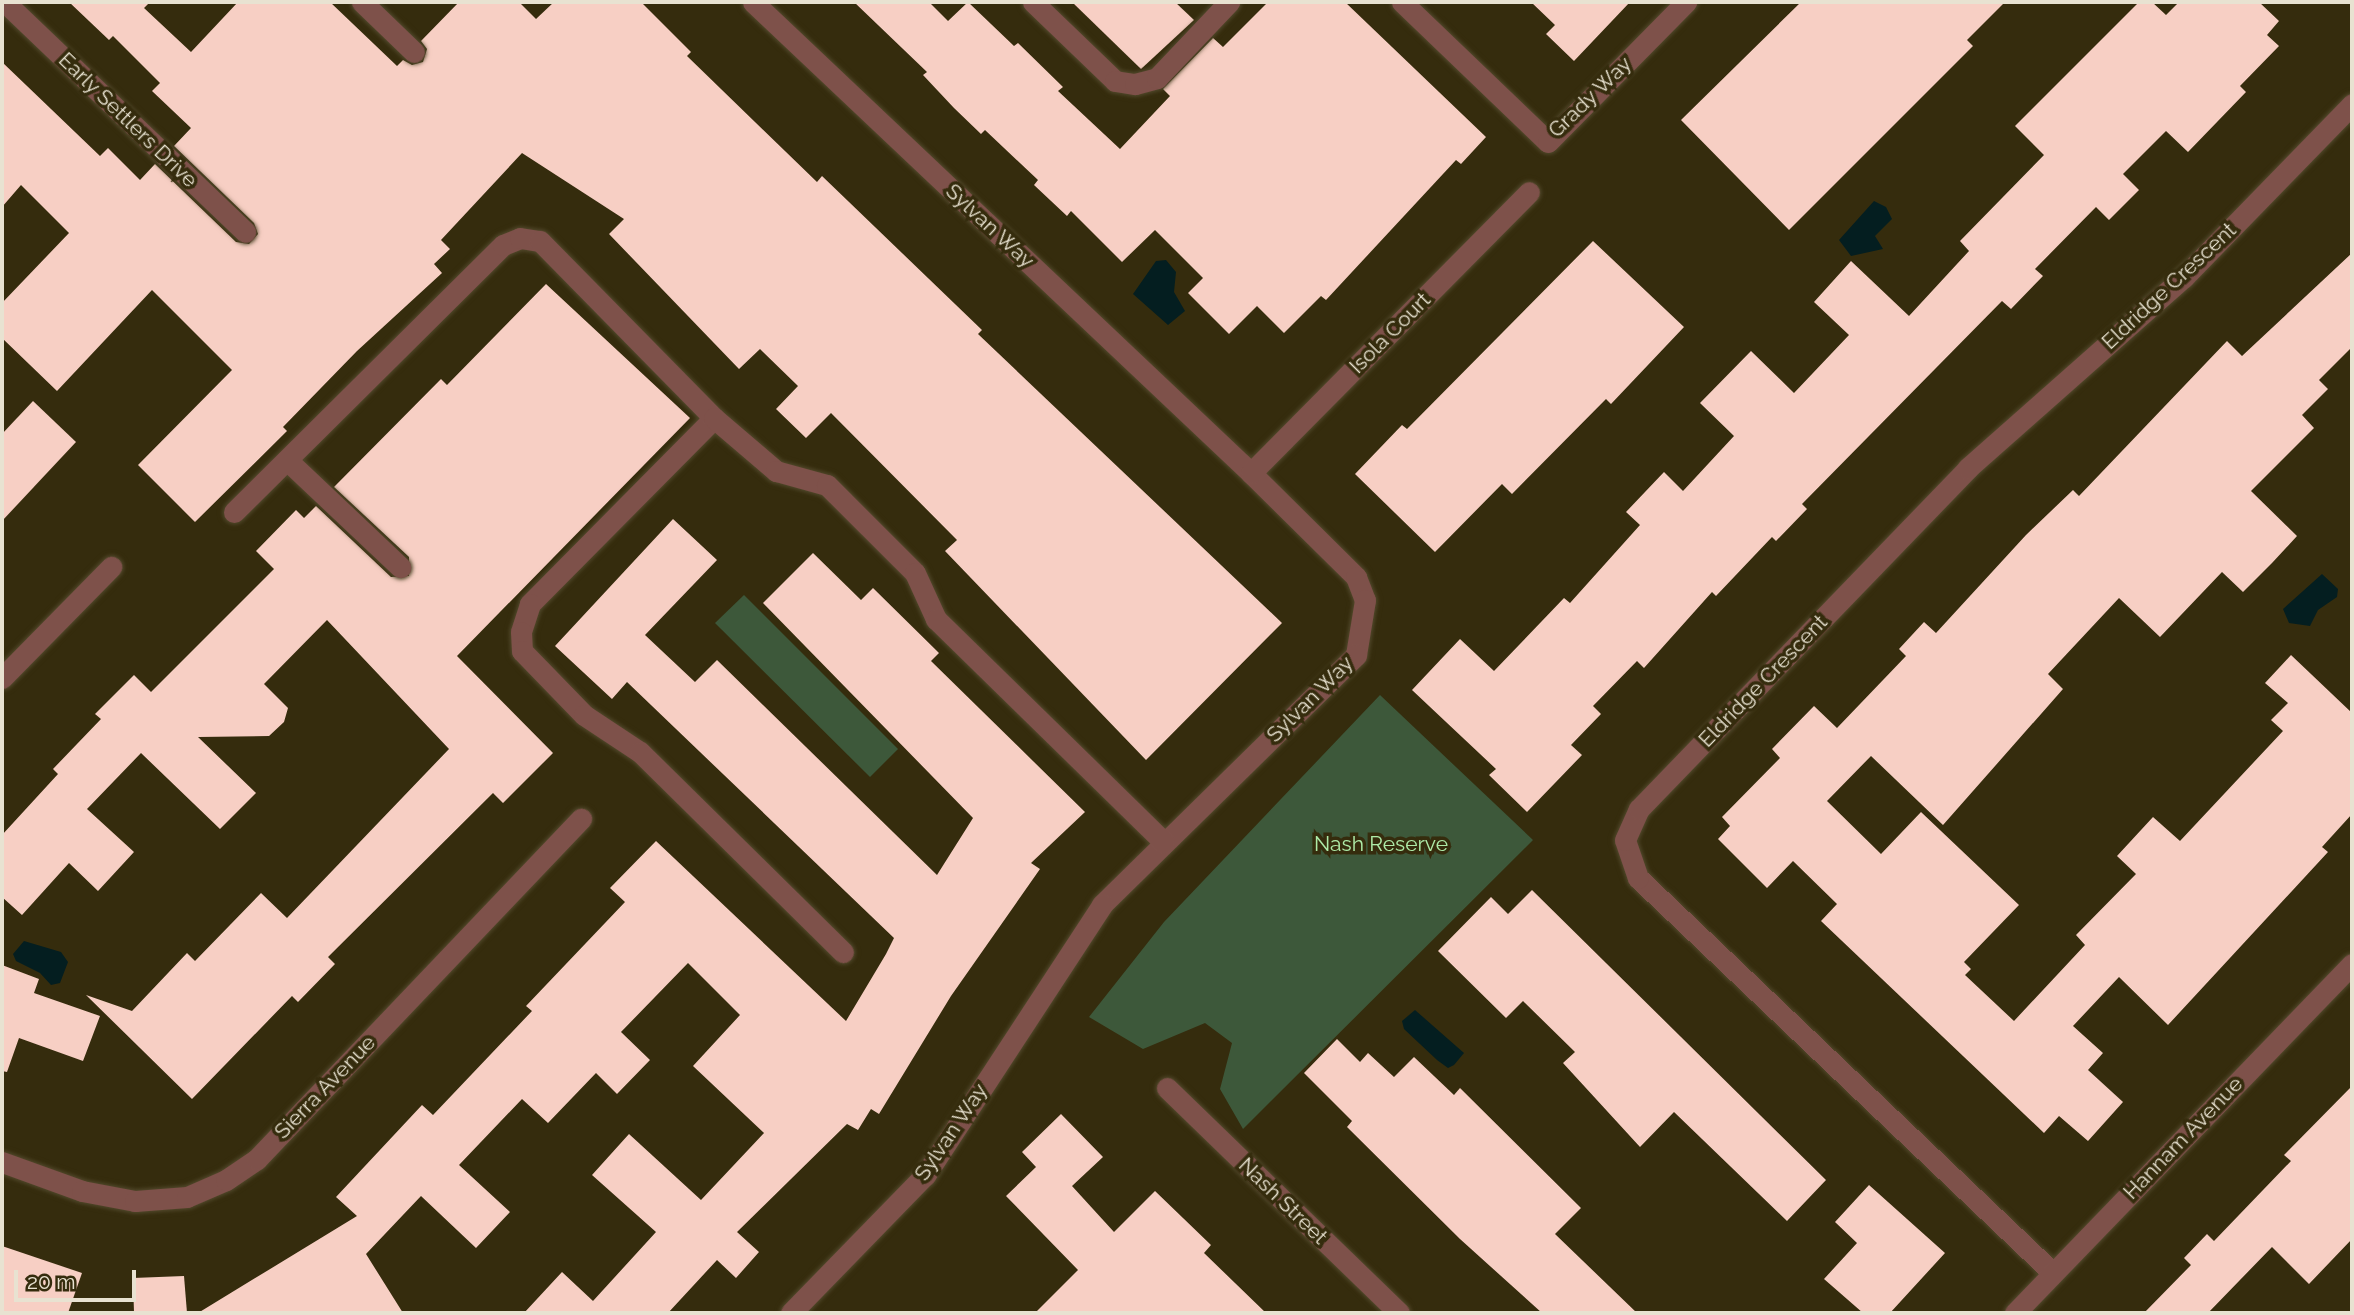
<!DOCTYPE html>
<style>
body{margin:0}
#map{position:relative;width:2354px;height:1315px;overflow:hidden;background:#352c0d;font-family:Raleway,sans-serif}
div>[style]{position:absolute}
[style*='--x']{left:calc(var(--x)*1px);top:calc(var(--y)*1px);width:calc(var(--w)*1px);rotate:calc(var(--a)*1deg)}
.green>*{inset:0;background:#3d583a}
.water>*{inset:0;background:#041e20}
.building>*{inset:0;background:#f7cfc4}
.roads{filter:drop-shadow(0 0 2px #52492c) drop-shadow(0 0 2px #52492c)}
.minor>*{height:21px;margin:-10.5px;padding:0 10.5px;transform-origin:10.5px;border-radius:10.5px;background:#7e514a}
span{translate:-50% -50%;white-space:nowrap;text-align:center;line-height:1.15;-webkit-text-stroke:7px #352c0d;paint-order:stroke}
.street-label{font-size:21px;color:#e8e2d1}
.park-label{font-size:21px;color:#aeeba8}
.frame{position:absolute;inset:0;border:4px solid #e8e2d1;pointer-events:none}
.scale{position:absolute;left:14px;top:1270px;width:122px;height:32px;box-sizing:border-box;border:4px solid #e8e2d1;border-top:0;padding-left:9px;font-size:21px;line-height:24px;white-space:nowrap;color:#e8e2d1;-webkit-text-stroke:5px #352c0d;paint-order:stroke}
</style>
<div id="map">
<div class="green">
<div style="clip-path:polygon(744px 595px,898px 749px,870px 777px,715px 623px)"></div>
<div style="clip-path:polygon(1380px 695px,1533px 840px,1243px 1129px,1220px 1089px,1232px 1043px,1205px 1023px,1143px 1049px,1089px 1017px,1164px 922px)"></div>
</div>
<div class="water">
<div style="clip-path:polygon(1874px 201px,1886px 207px,1892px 219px,1875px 236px,1883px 249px,1851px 256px,1839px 240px)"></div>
<div style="clip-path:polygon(1166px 260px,1176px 272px,1174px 292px,1185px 311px,1168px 325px,1133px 294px,1156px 261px)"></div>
<div style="clip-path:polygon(2322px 574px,2338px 589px,2337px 597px,2318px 610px,2310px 626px,2289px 623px,2283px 609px)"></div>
<div style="clip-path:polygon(24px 941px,61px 952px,68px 962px,60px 983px,51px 985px,40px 973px,16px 961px,13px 954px)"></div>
<div style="clip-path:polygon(1415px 1010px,1464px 1053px,1454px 1065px,1448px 1068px,1437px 1060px,1404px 1029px,1402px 1021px)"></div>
</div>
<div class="building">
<div style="clip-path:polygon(69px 2px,150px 2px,144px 8px,191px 52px,238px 2px,330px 2px,397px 66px,403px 60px,412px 65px,423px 62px,427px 49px,421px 41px,459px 2px,519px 2px,536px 19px,554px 2px,641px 2px,691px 52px,687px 56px,817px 182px,822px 176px,982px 330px,978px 334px,1282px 623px,1146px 760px,945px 551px,957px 540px,831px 413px,806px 438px,776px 409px,798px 386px,760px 349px,739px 369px,609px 234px,624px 219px,522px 153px,441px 240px,450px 249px,434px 264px,442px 273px,357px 351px,283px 427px,287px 431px,195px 522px,138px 465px,232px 370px,152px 290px,57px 391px,2px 338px,2px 303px,69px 233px,21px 185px,2px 207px,2px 62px,100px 156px,108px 148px,140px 180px,155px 164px,236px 242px,249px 244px,258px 234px,254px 223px,174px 146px,191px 128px,152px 91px,160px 83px,113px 36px,109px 40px)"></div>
<div style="clip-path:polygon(854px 2px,929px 2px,948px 21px,968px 2px,1014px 46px,1018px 43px,1063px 87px,1058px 91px,1120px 149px,1170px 96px,1163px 89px,1213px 38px,1223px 47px,1268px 2px,1345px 2px,1486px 137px,1461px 164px,1456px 160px,1326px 300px,1321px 296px,1284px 333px,1257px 306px,1229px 334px,1188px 293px,1203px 278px,1155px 230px,1122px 262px,1071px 211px,1067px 216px,1034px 185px,1038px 180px,985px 130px,981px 134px,954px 108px,923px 75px,927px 72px)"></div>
<div style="clip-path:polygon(1072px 2px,1175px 2px,1194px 20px,1141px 69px)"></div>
<div style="clip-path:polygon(1531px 2px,1630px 2px,1574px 61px,1546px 34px,1555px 25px)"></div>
<div style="clip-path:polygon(1801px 2px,2005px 2px,1967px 40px,1973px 46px,1789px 230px,1681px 120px)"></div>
<div style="clip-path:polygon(2139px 2px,2152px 2px,2166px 15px,2179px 2px,2259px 2px,2279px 21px,2267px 35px,2279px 46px,2240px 86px,2246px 92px,2188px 152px,2166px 131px,2123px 174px,2139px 190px,2109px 220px,2096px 207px,2035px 269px,2043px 276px,2011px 309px,2002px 301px,1802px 504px,1807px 509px,1776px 541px,1772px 537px,1716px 596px,1712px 592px,1644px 668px,1637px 661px,1593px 706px,1601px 714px,1571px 745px,1582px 755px,1527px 812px,1489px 775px,1496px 769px,1412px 690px,1460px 639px,1494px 671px,1564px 598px,1570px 603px,1640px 525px,1626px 512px,1664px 472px,1683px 491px,1734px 436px,1700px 403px,1751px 351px,1794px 393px,1849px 335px,1814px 302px,1851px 261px,1909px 316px,1969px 251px,1960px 241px,2044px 155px,2015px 126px)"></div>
<div style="clip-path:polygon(1593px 241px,1684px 327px,1611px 404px,1606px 399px,1512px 494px,1502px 484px,1435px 552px,1355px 474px,1402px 425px,1407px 429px)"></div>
<div style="clip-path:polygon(2352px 253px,2352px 347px,2319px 380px,2328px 389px,2302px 415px,2314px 428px,2251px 491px,2297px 536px,2272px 563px,2243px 592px,2222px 572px,2160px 637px,2119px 598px,2048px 674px,2063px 689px,1943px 825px,1871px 756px,1827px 801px,1881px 854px,1921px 812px,2019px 905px,1964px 962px,1971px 969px,1965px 975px,2014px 1021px,2085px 945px,2076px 935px,2136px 874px,2117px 856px,2153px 817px,2180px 841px,2283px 731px,2271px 720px,2288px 703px,2265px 683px,2291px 655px,2352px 713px,2352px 814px,2322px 847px,2328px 852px,2168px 1025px,2119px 977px,2073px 1026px,2103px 1053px,2088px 1070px,2123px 1102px,2088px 1141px,2059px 1116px,2044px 1133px,1821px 921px,1837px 904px,1793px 861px,1767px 888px,1718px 839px,1730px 826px,1722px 817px,1780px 758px,1772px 749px,1814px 706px,1837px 728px,1906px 656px,1899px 649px,1924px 622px,1936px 633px,2026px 535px,2073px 490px,2079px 496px,2227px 341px,2242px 356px)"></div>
<div style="clip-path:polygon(546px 284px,690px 418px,457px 656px,553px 753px,503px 803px,493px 793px,328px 957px,335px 964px,298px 1002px,292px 996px,192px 1099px,86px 995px,132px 1011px,187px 953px,195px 961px,261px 893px,287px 918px,449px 749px,327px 620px,264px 684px,288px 708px,284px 722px,269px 736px,198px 737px,256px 793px,220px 829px,141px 753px,87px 809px,134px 852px,98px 891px,69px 863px,22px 915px,2px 897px,2px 835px,58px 774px,53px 769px,101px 719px,95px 714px,134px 675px,151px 692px,274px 569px,256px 551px,296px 510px,304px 518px,316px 506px,391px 577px,409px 576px,409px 557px,334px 487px,441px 379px,447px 385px)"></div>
<div style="clip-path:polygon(33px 401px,76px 442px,2px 521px,2px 434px)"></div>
<div style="clip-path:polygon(673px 519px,717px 560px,645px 635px,695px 682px,717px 660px,937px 875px,973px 818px,763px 603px,813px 553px,861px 600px,873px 588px,939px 653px,931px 661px,1085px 812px,1031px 863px,1040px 869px,951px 996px,879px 1114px,871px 1109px,858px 1130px,847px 1124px,737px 1232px,759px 1252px,736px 1278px,717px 1260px,668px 1313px,524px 1313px,562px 1272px,593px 1301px,656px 1232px,592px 1175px,629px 1134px,701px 1200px,764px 1133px,693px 1066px,740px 1015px,688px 963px,621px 1032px,650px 1060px,617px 1094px,596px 1073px,548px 1123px,522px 1099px,459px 1165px,510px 1212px,476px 1248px,421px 1196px,366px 1254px,403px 1313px,198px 1313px,357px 1216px,336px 1197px,422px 1105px,433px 1115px,532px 1011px,526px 1006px,625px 902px,610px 888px,656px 841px,846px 1021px,886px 954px,894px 938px,627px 682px,612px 699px,555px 646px)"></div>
<div style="clip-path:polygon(1532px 890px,1826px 1180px,1787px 1221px,1674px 1112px,1640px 1147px,1563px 1063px,1575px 1052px,1523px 1001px,1506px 1018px,1438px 951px,1491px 897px,1508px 914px)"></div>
<div style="clip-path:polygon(2px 965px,39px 979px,34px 993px,100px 1016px,83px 1061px,19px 1038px,7px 1072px,2px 1071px)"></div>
<div style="clip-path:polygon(1337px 1039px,1360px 1062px,1368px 1053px,1394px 1077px,1414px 1057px,1454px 1095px,1460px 1088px,1581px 1208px,1555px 1234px,1637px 1313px,1542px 1313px,1460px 1239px,1347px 1127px,1352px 1121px,1304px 1073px)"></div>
<div style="clip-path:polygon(2352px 1086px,2352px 1239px,2309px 1284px,2272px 1247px,2208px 1313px,2144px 1313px,2191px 1265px,2184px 1258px,2207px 1234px,2214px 1241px,2291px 1161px,2284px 1155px)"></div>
<div style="clip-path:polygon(1061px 1114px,1103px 1157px,1072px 1186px,1114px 1232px,1155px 1191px,1211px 1245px,1204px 1253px,1266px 1313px,1035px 1313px,1078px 1270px,1006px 1196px,1036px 1167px,1022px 1152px)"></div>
<div style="clip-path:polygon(1869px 1185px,1945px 1253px,1890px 1313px,1863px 1313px,1824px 1279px,1857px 1243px,1835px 1222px)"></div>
<div style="clip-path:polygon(2px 1246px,82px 1273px,68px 1313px,2px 1313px)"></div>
<div style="clip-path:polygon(184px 1276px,187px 1313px,134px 1313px,133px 1278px)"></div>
</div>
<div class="roads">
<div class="minor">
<div style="--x:362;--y:2;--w:72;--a:43.9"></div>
<div style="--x:753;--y:2;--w:685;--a:43.4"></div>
<div style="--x:1251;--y:473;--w:148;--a:44.7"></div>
<div style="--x:1356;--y:577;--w:25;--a:69"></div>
<div style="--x:1365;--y:600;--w:56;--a:99.3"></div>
<div style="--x:1356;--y:655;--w:356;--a:135.5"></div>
<div style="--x:1102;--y:905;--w:323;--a:123.2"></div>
<div style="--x:925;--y:1175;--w:192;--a:134.2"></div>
<div style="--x:1033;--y:2;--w:114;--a:43.9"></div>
<div style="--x:1115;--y:81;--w:20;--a:9"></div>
<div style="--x:1135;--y:84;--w:23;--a:-15"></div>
<div style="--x:1157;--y:78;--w:105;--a:-46.5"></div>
<div style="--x:1402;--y:2;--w:202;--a:43.8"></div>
<div style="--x:1548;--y:142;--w:197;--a:-45.4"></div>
<div style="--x:11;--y:8;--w:324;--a:43.7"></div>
<div style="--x:714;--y:418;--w:262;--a:134.7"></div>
<div style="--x:530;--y:604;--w:29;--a:108"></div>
<div style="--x:521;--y:632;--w:19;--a:87"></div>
<div style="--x:522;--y:651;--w:89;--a:45.9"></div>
<div style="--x:584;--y:715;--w:67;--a:33.5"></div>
<div style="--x:640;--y:752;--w:285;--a:44.6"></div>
<div style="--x:287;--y:460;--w:156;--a:43.4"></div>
<div style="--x:1251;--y:473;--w:395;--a:-45.3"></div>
<div style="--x:234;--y:512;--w:379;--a:-44.8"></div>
<div style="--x:503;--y:245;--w:18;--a:-22"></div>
<div style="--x:520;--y:238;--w:20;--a:9"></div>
<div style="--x:540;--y:241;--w:248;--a:45.5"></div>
<div style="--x:714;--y:418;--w:82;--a:40.5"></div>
<div style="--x:776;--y:471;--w:53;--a:15.4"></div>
<div style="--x:827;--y:485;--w:124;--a:45"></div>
<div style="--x:915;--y:573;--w:51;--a:65.5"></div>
<div style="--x:936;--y:619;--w:319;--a:44.4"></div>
<div style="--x:2;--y:678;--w:156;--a:-45.5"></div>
<div style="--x:1167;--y:1088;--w:323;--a:44.1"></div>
<div style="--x:2;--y:1162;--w:85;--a:19.9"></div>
<div style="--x:82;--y:1191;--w:54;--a:10.7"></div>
<div style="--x:135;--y:1201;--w:52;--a:-4.4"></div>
<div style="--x:187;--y:1197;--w:43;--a:-23.6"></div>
<div style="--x:226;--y:1180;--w:37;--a:-34"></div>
<div style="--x:257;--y:1159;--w:470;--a:-46.4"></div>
<div style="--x:2053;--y:1273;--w:573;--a:-136.41"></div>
<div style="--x:1638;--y:878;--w:40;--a:-108.9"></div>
<div style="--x:1625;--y:840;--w:34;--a:-66"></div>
<div style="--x:1639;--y:809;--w:474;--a:-46"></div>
<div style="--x:1968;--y:468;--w:288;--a:-41.5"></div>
<div style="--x:2184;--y:277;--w:241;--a:-45.8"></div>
<div style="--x:2015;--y:1313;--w:485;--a:-46"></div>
</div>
</div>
<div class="street-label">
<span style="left:1590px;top:97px;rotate:-44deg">Grady Way</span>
<span style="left:128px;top:120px;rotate:44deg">Early Settlers Drive</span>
<span style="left:990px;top:226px;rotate:43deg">Sylvan Way</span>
<span style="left:2169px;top:286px;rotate:-43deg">Eldridge Crescent</span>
<span style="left:1390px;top:333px;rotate:-45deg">Isola Court</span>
<span style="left:1763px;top:681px;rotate:-46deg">Eldridge Crescent</span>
<span style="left:1310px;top:699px;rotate:-45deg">Sylvan Way</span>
<span style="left:325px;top:1087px;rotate:-46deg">Sierra Avenue</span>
<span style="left:951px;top:1132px;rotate:-56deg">Sylvan Way</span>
<span style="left:2183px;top:1138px;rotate:-46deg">Hannam Avenue</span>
<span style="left:1283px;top:1201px;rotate:44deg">Nash Street</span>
</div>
<div class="park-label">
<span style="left:1381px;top:844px">Nash Reserve</span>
</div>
<div class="frame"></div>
<div class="scale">20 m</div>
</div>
